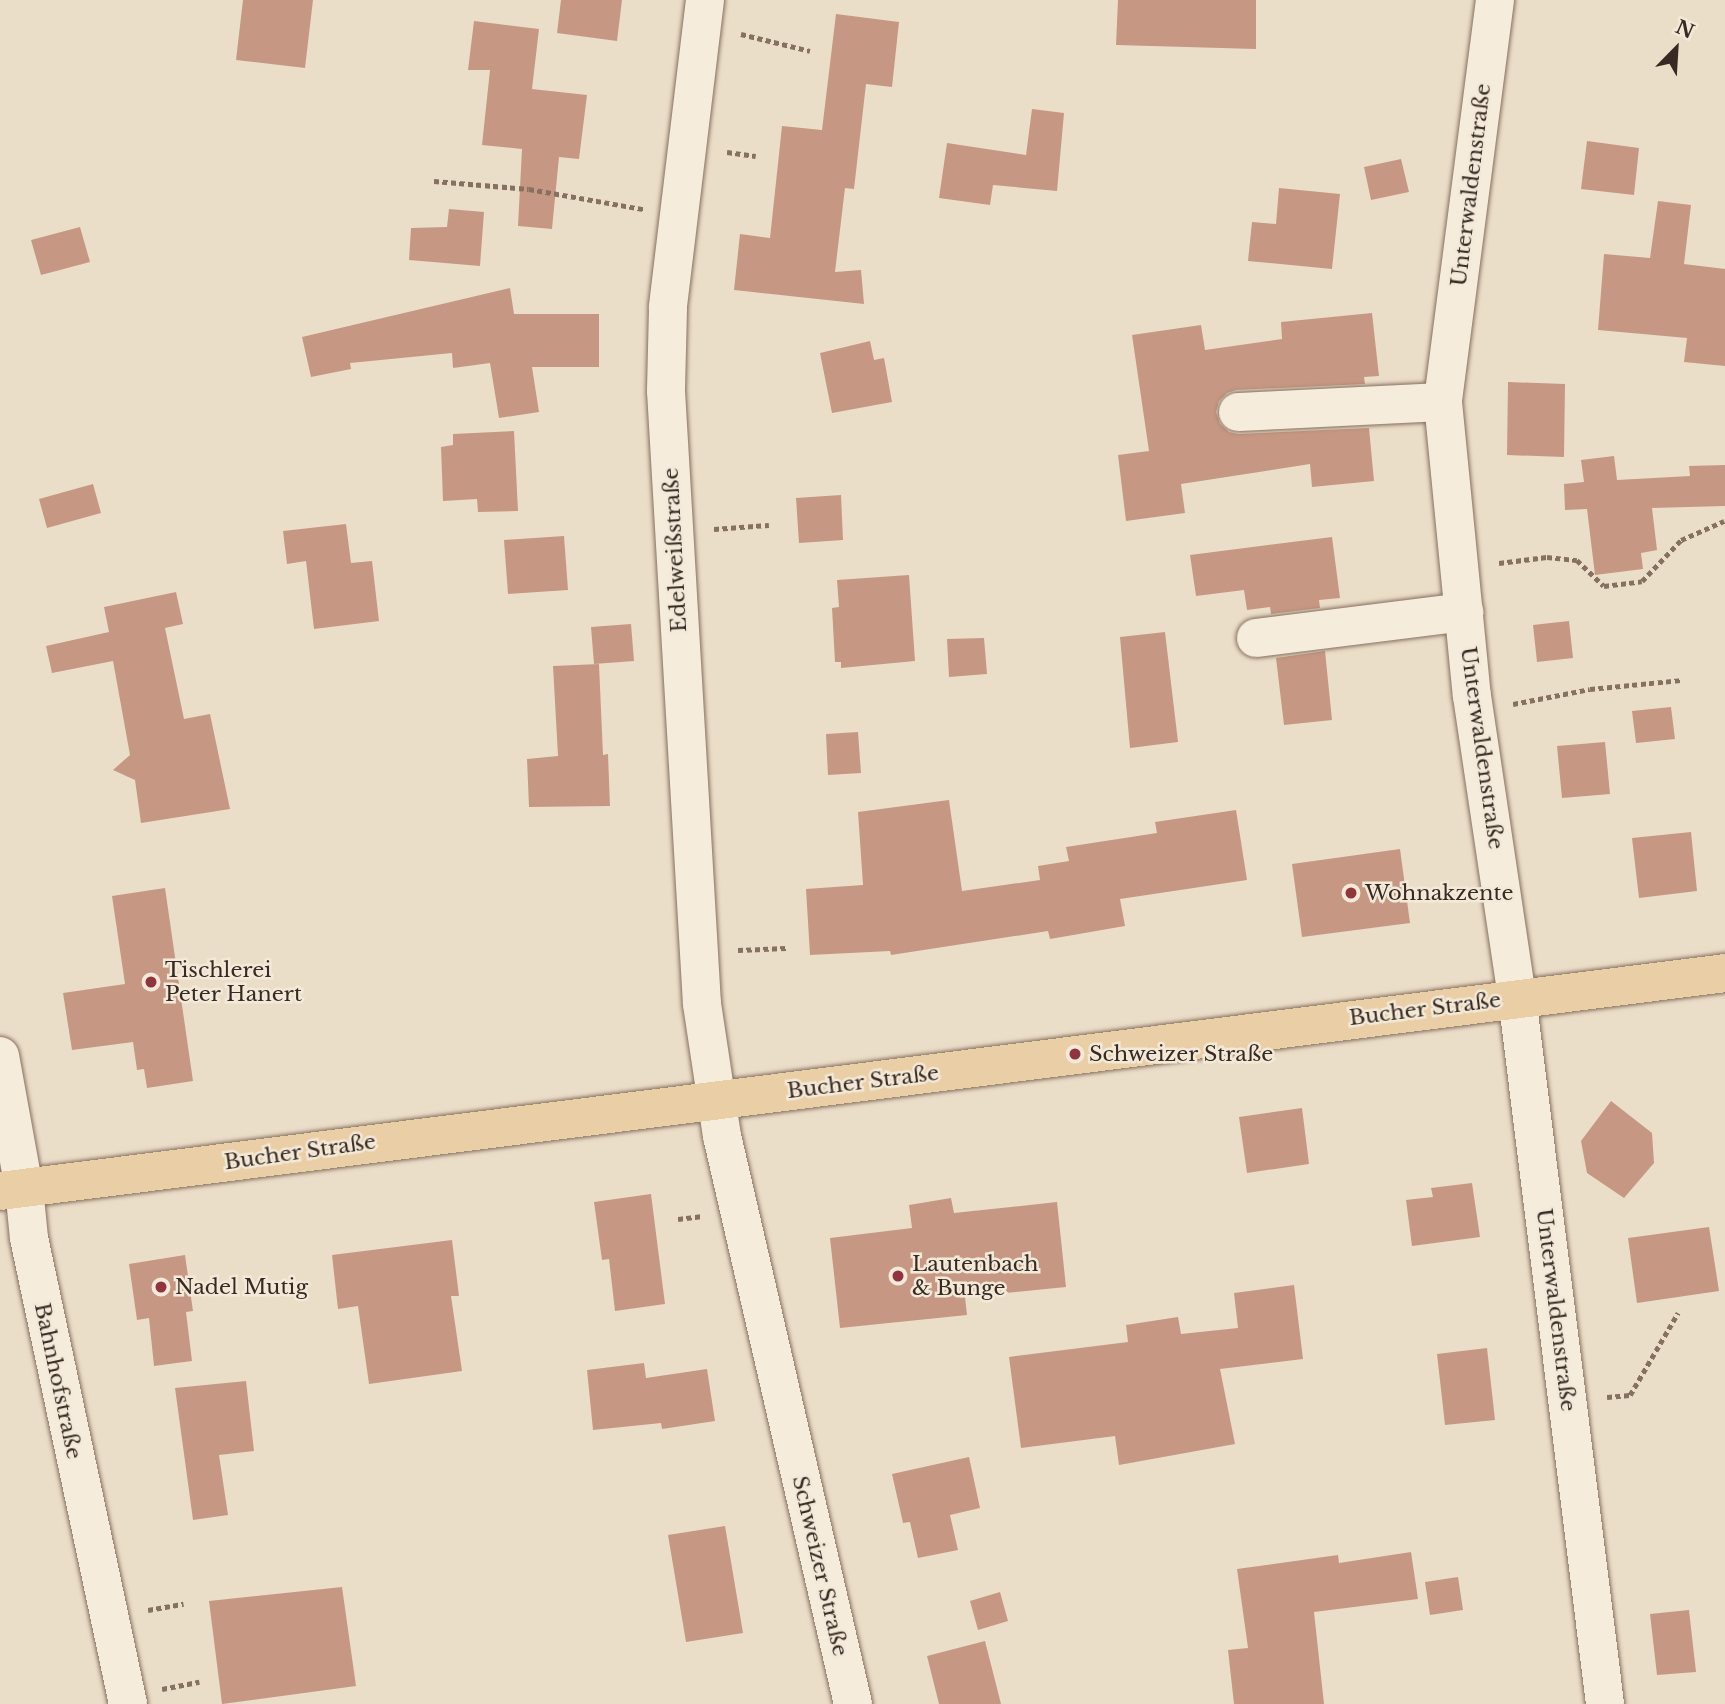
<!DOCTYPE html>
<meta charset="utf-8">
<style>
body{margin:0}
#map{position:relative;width:1725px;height:1704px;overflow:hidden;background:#ebdec9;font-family:"Libre Baskerville",serif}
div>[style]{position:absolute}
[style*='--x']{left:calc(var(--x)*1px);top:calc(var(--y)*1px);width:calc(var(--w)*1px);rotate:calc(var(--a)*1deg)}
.building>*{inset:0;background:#c69883}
.path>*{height:4.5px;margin-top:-2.25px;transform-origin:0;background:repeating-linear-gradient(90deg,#86705f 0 5px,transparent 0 8.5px)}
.roads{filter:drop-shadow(0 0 2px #86705f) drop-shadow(0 0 2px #86705f)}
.minor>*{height:38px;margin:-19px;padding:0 19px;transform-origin:19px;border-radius:19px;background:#f6ecdc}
.major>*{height:38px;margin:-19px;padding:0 19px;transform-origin:19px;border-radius:19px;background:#eacea5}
.dots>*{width:19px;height:19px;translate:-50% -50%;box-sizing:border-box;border:4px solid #f3e9d8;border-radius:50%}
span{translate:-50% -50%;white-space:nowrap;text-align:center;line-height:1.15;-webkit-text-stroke:5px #f3e9d8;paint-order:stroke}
.street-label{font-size:21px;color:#382a22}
.poi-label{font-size:21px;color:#382a22}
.left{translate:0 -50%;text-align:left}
.north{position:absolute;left:1641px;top:14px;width:70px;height:70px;-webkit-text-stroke:5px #f3e9d8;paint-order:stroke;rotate:24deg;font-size:19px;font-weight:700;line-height:28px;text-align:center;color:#382a22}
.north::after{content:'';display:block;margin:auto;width:24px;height:32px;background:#382a22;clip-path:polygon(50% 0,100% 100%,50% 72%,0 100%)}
</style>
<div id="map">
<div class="building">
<div style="clip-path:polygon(243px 0,313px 0,305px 68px,236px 60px)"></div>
<div style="clip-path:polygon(561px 0,622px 0,617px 41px,557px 33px)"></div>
<div style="clip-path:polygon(1118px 0,1256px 0,1256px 49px,1116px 45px)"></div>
<div style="clip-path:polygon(836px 14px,899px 22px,892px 87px,866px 84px,854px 189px,845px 188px,835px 272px,861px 270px,864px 304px,734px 290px,740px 234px,770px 238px,782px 126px,822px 130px)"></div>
<div style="clip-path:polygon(474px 21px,539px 29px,532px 89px,587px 95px,579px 159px,559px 157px,552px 229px,518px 226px,522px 149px,482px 145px,490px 70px,468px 70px)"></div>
<div style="clip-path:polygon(1032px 109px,1064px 113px,1057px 191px,993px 185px,990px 205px,939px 198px,947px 143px,1026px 155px)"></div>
<div style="clip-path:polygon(1587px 141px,1639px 148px,1634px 195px,1581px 189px)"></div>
<div style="clip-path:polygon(1401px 159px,1409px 192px,1371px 200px,1364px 167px)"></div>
<div style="clip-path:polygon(1279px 188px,1340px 194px,1332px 269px,1248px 261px,1252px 222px,1276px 224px)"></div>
<div style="clip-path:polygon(1658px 201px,1691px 205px,1684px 264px,1725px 269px,1725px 366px,1684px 362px,1687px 338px,1598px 330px,1604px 254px,1650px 258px)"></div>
<div style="clip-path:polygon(449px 209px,484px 212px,480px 266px,409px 260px,411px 228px,447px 227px)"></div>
<div style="clip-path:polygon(80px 227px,90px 262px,41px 275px,31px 240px)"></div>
<div style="clip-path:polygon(510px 288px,514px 314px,599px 314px,599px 367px,532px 367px,539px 412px,499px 418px,490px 363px,453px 368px,452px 353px,350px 363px,351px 369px,311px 377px,302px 337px)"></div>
<div style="clip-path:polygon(1372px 313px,1379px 376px,1364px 377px,1365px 384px,1236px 390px,1227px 393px,1219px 401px,1216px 412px,1220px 424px,1229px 432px,1238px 434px,1369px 428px,1374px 481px,1312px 487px,1310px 464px,1181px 484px,1185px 513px,1126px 521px,1118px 455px,1149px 451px,1132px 335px,1201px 325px,1205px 350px,1282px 339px,1281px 322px)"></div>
<div style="clip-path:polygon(870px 341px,874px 360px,884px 358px,892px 402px,832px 413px,820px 353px)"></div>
<div style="clip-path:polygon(1508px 382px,1565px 384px,1564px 457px,1507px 455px)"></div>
<div style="clip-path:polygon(514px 431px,518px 511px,478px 512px,477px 499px,443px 501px,441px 447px,453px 445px,453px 434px)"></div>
<div style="clip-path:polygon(1614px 456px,1617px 480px,1690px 476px,1689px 466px,1725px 465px,1725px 506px,1652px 508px,1657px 550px,1641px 553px,1643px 569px,1595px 575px,1587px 509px,1565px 510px,1564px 484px,1584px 482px,1581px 460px)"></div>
<div style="clip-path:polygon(93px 484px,101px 513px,47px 528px,39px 499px)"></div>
<div style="clip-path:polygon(841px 495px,843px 540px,799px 543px,796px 498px)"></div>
<div style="clip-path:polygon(346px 524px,351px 563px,372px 561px,379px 621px,314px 629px,306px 561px,287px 564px,283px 531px)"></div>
<div style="clip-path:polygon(564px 536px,568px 590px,508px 594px,504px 540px)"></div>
<div style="clip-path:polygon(1332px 537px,1340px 598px,1319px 600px,1320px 608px,1271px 614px,1270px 607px,1247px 610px,1244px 590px,1196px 596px,1190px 555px)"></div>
<div style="clip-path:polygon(909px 575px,915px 661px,841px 668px,841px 662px,835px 662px,832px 608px,839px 607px,837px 580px)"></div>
<div style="clip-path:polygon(176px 592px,183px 624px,165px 628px,184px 719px,210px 714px,230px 809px,141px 823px,135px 780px,113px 770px,130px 755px,113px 661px,52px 673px,46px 646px,109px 632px,104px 607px)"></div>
<div style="clip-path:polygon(1569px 621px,1573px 658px,1537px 662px,1533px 625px)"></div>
<div style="clip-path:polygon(631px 624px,634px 661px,594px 664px,591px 627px)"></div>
<div style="clip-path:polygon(1165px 632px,1178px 742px,1130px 748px,1120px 637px)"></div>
<div style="clip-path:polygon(984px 638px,987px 674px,949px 677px,947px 639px)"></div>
<div style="clip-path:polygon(1325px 651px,1332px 720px,1284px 725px,1276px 658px)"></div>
<div style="clip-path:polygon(599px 664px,603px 755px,608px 754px,610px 806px,529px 807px,527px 759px,558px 756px,553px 666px)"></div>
<div style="clip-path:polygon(1671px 707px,1675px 739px,1636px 743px,1632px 711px)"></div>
<div style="clip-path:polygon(858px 732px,861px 773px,828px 775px,826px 734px)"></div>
<div style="clip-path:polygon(1605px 742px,1610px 794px,1562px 798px,1557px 746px)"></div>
<div style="clip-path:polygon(949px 800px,962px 891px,1040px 880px,1038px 866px,1069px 861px,1066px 847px,1157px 833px,1155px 822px,1236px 810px,1247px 880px,1120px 899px,1125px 926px,1050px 939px,1048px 931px,891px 955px,890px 951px,810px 955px,806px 889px,863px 885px,858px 812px)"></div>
<div style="clip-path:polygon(1691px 832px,1697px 891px,1639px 898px,1632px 838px)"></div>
<div style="clip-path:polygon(1400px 849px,1410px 923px,1302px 937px,1292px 864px)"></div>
<div style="clip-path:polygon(165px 888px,193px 1081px,147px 1088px,144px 1069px,137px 1070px,133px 1042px,72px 1050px,63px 993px,125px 984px,112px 896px)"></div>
<div style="clip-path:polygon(1611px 1101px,1652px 1133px,1654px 1163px,1624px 1198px,1587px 1173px,1581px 1141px)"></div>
<div style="clip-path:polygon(1302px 1108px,1309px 1164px,1247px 1173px,1239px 1117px)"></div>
<div style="clip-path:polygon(1472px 1183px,1480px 1237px,1412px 1246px,1406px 1200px,1433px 1197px,1431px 1188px)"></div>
<div style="clip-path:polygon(651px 1194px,665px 1304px,615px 1311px,609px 1259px,602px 1260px,594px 1202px)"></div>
<div style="clip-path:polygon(951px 1198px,954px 1213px,1057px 1202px,1066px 1287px,965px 1297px,967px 1315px,840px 1328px,830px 1238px,912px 1228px,909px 1205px)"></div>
<div style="clip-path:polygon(1709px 1227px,1719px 1291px,1637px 1303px,1628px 1238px)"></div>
<div style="clip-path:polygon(452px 1240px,459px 1296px,451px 1296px,462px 1371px,369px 1384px,358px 1306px,338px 1309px,332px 1255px)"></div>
<div style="clip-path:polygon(185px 1255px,193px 1311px,186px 1312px,192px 1361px,154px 1366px,149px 1318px,137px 1320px,129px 1264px)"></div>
<div style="clip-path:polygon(1294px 1285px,1303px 1359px,1220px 1369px,1235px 1444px,1119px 1465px,1115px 1436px,1021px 1448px,1009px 1357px,1128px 1342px,1126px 1325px,1178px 1317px,1181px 1334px,1238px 1328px,1234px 1293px)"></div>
<div style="clip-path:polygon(1487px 1348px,1495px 1420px,1445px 1425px,1437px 1354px)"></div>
<div style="clip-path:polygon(644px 1363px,646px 1378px,707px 1369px,715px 1421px,662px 1429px,661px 1423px,593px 1430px,587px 1370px)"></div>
<div style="clip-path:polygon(246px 1381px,254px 1451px,219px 1455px,228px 1515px,193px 1520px,175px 1388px)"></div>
<div style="clip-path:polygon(969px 1457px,980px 1508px,950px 1515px,958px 1550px,918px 1558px,910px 1522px,903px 1523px,892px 1474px)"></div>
<div style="clip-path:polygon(725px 1526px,743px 1633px,686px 1642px,668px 1535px)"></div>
<div style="clip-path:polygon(1411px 1552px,1418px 1599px,1314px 1612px,1324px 1704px,1234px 1704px,1228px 1650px,1248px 1648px,1237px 1569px,1338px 1555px,1339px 1563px)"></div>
<div style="clip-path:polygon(1458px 1577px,1463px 1610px,1430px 1615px,1425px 1582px)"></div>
<div style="clip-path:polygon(342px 1587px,356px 1686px,222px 1704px,209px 1601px)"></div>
<div style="clip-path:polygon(1000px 1592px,1008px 1621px,978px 1630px,970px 1601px)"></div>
<div style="clip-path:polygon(1689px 1610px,1696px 1672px,1657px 1675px,1650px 1614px)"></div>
<div style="clip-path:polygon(985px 1641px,1001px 1704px,939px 1704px,927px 1656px)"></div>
</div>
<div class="path">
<div style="--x:741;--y:34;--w:71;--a:13.8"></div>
<div style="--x:727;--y:152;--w:29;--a:8"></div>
<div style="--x:434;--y:181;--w:95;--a:4.8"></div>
<div style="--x:529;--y:189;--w:116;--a:10"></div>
<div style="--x:714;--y:529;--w:55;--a:-4.2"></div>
<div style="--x:1499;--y:563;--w:48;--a:-7.1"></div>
<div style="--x:1547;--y:557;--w:30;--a:6"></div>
<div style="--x:1577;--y:560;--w:37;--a:44"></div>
<div style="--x:1604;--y:586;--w:38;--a:-7"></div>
<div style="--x:1642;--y:581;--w:57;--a:-46.4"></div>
<div style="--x:1681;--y:540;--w:47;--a:-23.8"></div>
<div style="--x:1513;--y:704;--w:78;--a:-11"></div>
<div style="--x:1590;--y:689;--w:91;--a:-5.6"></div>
<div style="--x:738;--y:950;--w:48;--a:-2.4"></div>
<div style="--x:678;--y:1219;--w:23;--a:-7"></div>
<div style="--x:1607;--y:1397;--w:23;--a:-5"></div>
<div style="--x:1630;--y:1395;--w:95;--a:-59.7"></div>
<div style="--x:148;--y:1610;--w:36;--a:-10"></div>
<div style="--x:162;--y:1689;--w:38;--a:-11"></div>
</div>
<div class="roads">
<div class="minor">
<div style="--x:705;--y:0;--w:310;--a:96.9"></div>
<div style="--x:668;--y:308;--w:83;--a:91.4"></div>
<div style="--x:666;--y:391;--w:614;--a:86.64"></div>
<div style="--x:702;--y:1004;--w:134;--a:81.4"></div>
<div style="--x:722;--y:1136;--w:583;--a:77.01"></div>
<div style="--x:1495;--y:0;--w:405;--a:97.4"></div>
<div style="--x:1443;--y:402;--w:295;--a:84.4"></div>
<div style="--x:1472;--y:696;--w:304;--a:81.5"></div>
<div style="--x:1517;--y:997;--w:712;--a:82.9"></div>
<div style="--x:1238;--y:412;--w:205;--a:-2.8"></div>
<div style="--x:1256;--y:638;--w:210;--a:-7.1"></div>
<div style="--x:0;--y:1056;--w:134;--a:79.7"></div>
<div style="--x:24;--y:1188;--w:50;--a:84.3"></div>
<div style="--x:29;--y:1238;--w:476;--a:78"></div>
</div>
<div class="major">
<div style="--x:0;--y:1191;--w:1739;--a:-7.2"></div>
</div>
</div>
<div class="dots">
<div style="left:1351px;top:893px;background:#90353e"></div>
<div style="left:151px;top:982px;background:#90353e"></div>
<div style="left:1075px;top:1054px;background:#90353e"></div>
<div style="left:898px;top:1276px;background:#90353e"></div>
<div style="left:161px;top:1287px;background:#90353e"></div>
</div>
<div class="street-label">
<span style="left:1471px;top:185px;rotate:-83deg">Unterwaldenstraße</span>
<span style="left:675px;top:550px;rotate:-93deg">Edelweißstraße</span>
<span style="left:1482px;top:748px;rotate:82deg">Unterwaldenstraße</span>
<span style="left:1425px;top:1009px;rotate:-7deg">Bucher Straße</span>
<span style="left:863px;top:1082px;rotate:-7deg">Bucher Straße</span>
<span style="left:300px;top:1152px;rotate:-8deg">Bucher Straße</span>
<span style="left:1556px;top:1310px;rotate:83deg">Unterwaldenstraße</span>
<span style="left:58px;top:1381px;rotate:78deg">Bahnhofstraße</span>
<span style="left:820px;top:1566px;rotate:77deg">Schweizer Straße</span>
</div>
<div class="poi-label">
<span class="left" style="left:1365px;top:893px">Wohnakzente</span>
<span class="left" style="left:165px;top:982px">Tischlerei<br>Peter Hanert</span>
<span class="left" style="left:1089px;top:1054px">Schweizer Straße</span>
<span class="left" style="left:912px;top:1276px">Lautenbach<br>&amp; Bunge</span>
<span class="left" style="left:175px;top:1287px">Nadel Mutig</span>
</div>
<div class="north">N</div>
</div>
